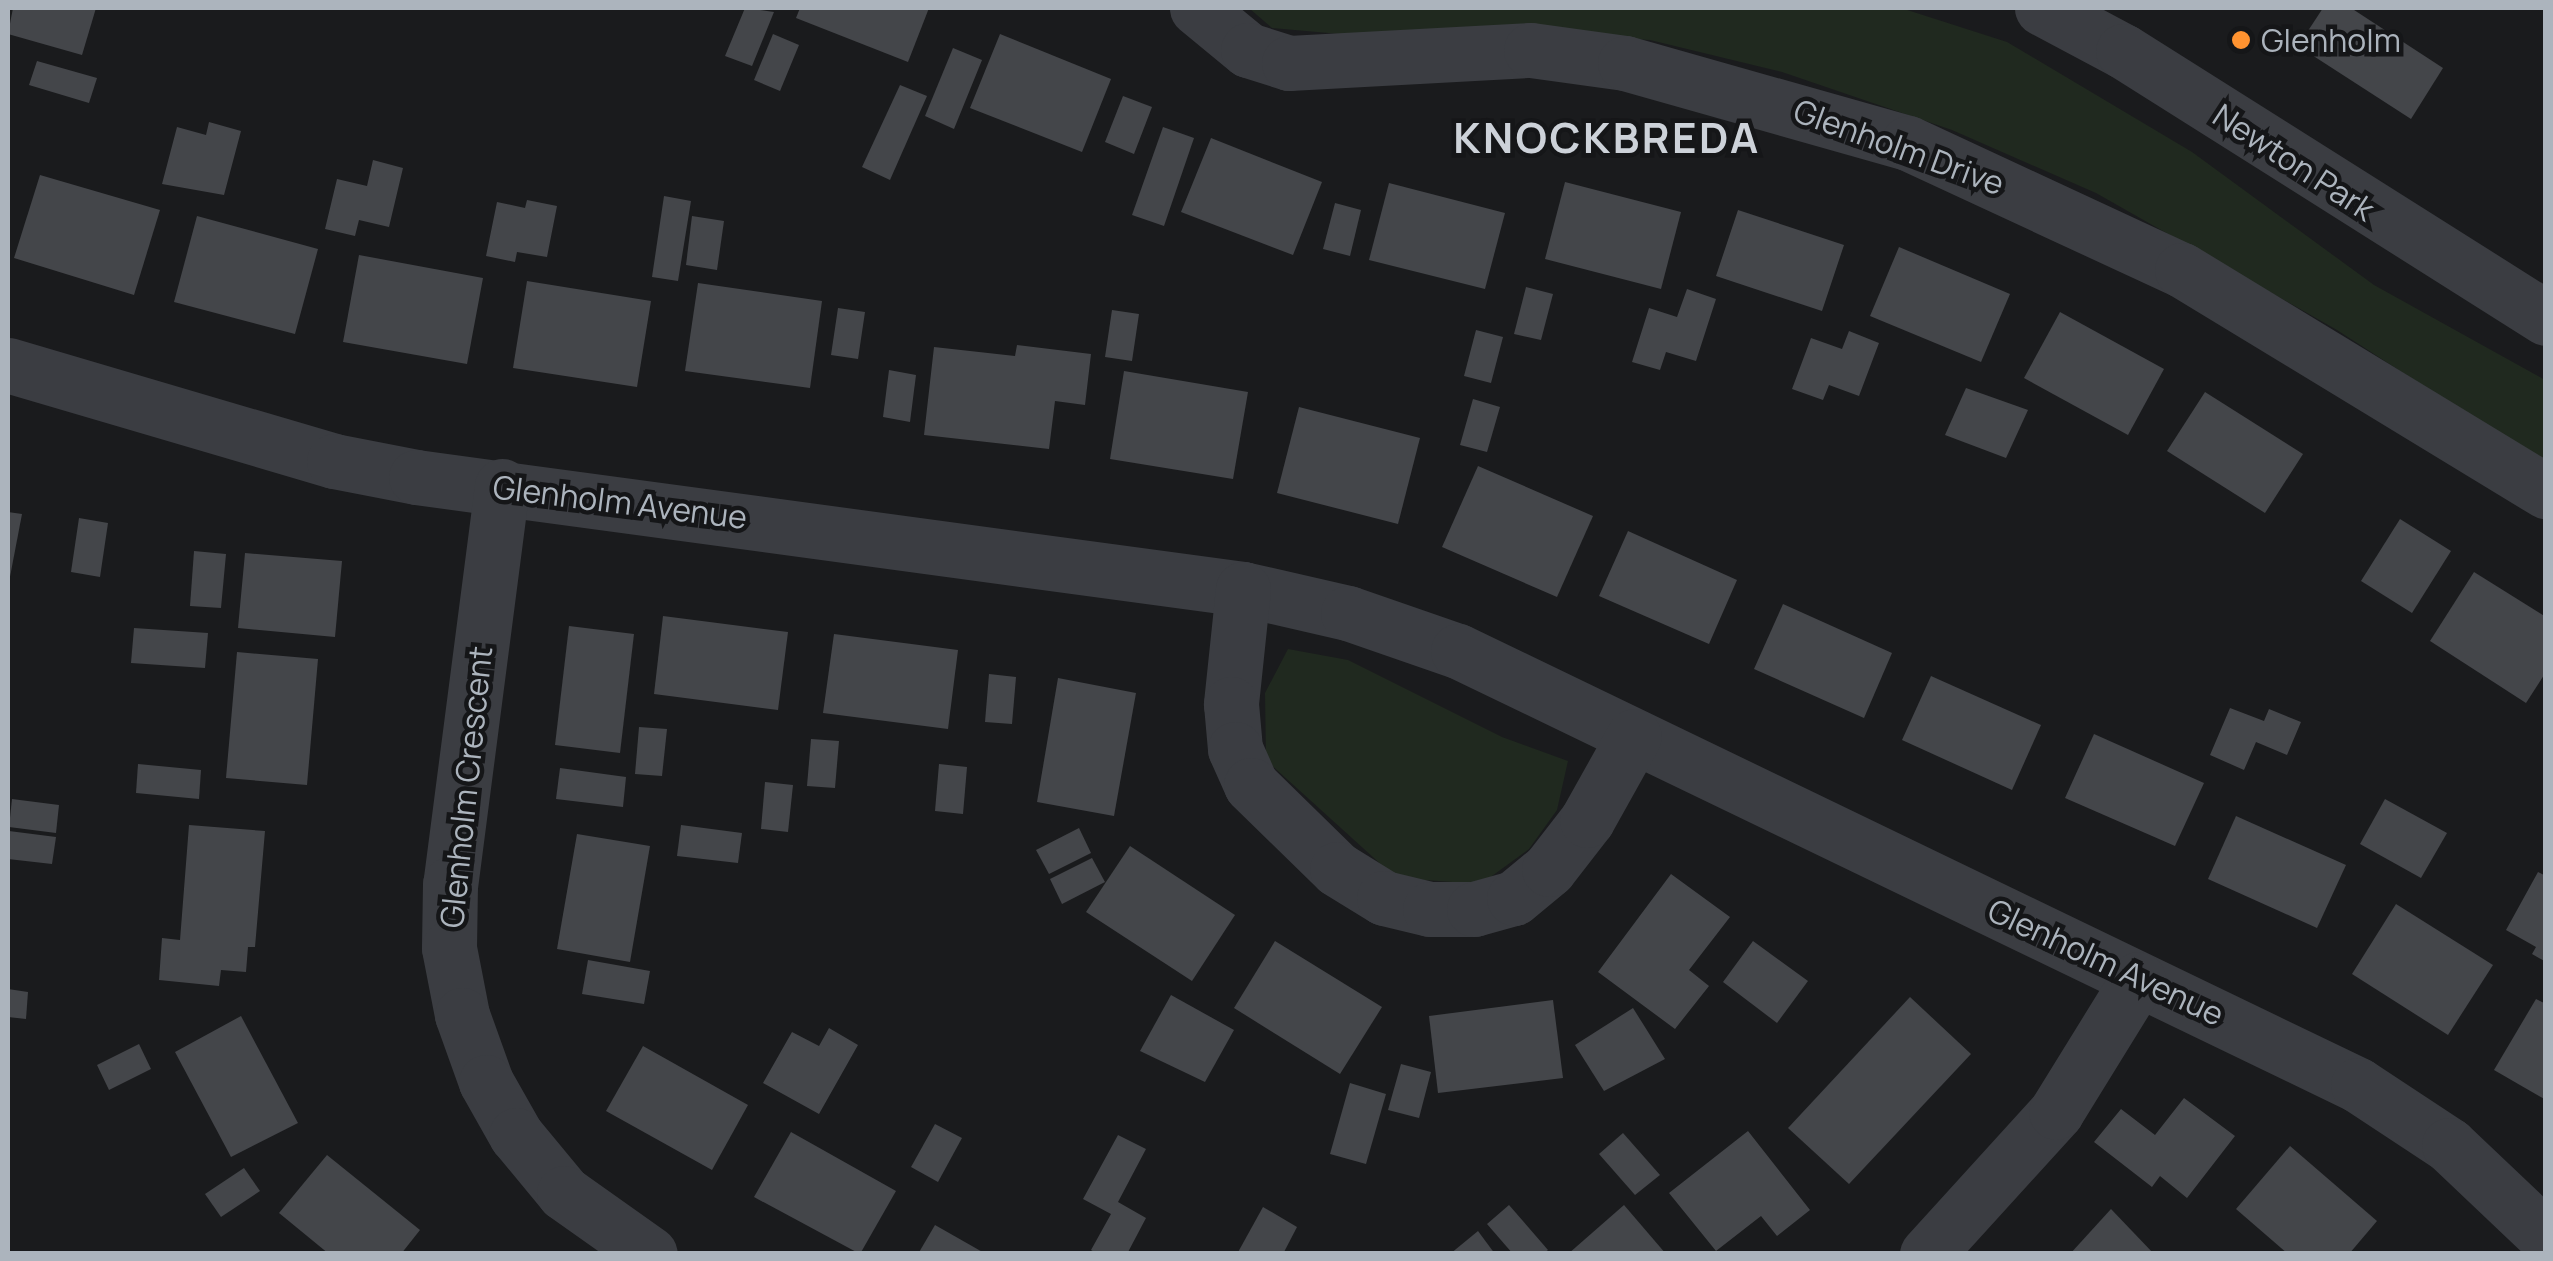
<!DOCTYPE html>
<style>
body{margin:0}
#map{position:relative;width:2553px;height:1261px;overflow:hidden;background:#1a1b1d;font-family:Manrope,sans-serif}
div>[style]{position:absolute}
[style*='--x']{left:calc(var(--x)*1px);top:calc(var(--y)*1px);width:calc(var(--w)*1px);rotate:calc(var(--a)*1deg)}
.green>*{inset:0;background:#20291f}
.building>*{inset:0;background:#44464a}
.minor>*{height:55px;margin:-27.5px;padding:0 27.5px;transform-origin:27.5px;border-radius:27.5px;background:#3b3d42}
.dots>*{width:28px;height:28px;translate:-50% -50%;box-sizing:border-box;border:5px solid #151618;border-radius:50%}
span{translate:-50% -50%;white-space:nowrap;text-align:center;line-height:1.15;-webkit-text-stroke:9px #151618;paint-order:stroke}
.poi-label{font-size:32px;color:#acb4bd}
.left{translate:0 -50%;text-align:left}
.street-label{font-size:32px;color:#acb4bd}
.district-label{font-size:42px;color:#cdd2d9;font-weight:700;letter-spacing:2.5px}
.frame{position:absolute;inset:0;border:10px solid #acb4bd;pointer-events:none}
</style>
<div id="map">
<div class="green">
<div style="clip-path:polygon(1901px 8px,2007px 42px,2192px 152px,2374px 285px,2545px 380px,2545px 465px,2337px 330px,2096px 193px,1952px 130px,1782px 72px,1650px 40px,1475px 29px,1351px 35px,1272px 28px,1250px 9px)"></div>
<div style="clip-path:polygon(1288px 649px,1348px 660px,1502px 737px,1568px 761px,1557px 810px,1529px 849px,1481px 884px,1396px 878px,1266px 760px,1265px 693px)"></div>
</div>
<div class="building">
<div style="clip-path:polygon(13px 8px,96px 8px,82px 55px,8px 34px)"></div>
<div style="clip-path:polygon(745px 8px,774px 12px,752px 66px,725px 56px)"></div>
<div style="clip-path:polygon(800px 8px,929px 8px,908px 62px,796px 18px)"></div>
<div style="clip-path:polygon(2323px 8px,2351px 8px,2443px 68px,2411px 119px,2298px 46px)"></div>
<div style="clip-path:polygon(773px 34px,799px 45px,780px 91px,754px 80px)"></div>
<div style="clip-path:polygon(1000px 34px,1111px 79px,1082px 152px,970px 108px)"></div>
<div style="clip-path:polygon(953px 48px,982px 60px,954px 129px,925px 116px)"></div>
<div style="clip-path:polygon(37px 61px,97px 78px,89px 103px,29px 85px)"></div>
<div style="clip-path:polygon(900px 85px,927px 96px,890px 180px,862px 167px)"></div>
<div style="clip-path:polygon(1123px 96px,1152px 107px,1134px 154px,1105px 142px)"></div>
<div style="clip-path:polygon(209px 122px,241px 131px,224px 195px,162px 184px,177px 127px,206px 135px)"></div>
<div style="clip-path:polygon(1163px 127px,1194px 138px,1164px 226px,1132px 215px)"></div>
<div style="clip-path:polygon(1211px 138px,1322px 182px,1293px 255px,1181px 212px)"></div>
<div style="clip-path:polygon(373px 160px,403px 168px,389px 227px,359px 220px,355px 236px,325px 229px,337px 179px,367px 186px)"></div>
<div style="clip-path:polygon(40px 175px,160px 210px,134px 295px,14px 258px)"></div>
<div style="clip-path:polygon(1565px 182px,1681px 212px,1661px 289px,1545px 259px)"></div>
<div style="clip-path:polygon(1389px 183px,1505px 213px,1485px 289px,1369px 260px)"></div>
<div style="clip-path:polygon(664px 196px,691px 201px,678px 281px,652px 277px)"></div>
<div style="clip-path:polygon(527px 200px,557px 206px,547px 257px,517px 252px,515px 262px,486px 256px,497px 202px,525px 208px)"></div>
<div style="clip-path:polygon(1335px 203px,1361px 210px,1350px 256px,1323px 249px)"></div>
<div style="clip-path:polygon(1738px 210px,1844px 245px,1822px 311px,1716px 276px)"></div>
<div style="clip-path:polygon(197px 216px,318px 249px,295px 334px,174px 302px)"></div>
<div style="clip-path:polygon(692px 216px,724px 221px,717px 270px,686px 265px)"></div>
<div style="clip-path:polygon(1899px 247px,2010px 294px,1981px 362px,1870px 316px)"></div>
<div style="clip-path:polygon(359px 255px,483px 278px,467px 364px,343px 342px)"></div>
<div style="clip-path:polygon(527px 281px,651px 301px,637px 387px,513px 368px)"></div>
<div style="clip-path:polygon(698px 283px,822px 301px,810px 388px,685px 371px)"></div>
<div style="clip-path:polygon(1526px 287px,1553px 294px,1541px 340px,1514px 334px)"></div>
<div style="clip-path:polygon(1687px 289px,1716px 299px,1696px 361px,1666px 352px,1660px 370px,1632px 362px,1649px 308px,1677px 317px)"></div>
<div style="clip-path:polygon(838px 308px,865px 312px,858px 359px,831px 355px)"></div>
<div style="clip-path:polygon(1112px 310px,1139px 314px,1132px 361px,1105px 357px)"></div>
<div style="clip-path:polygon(2060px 312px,2164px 369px,2128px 435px,2024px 378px)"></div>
<div style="clip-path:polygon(1476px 330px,1503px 337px,1491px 383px,1464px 376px)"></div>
<div style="clip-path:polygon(1849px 331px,1879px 343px,1859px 396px,1829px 385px,1823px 400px,1792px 389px,1811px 338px,1842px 349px)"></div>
<div style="clip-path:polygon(1017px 345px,1091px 354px,1085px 405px,1055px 401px,1049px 449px,924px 435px,934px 347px,1015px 356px)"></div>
<div style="clip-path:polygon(889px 370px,916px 375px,910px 422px,883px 417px)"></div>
<div style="clip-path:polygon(1124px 371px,1248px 392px,1233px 479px,1110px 459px)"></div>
<div style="clip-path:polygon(1966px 388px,2028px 410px,2006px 458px,1945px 435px)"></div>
<div style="clip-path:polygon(2205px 392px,2303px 454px,2265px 513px,2167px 451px)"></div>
<div style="clip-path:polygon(1473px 399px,1500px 407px,1487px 452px,1460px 445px)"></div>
<div style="clip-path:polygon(1299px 407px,1420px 438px,1398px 524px,1277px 493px)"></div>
<div style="clip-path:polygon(1478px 466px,1593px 516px,1557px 597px,1442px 547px)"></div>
<div style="clip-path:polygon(8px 512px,22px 514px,9px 582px,8px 581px)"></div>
<div style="clip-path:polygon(79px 518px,108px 523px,100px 577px,71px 572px)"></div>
<div style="clip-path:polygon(2400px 519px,2451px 551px,2412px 613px,2361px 581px)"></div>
<div style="clip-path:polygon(1628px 531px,1737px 580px,1709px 644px,1599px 596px)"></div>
<div style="clip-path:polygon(194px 551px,226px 554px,221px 608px,190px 606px)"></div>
<div style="clip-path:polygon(245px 553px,342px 561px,335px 637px,238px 628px)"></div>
<div style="clip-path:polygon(2474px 572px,2546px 617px,2546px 672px,2526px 703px,2430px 641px)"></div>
<div style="clip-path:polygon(1783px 604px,1892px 653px,1864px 718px,1754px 669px)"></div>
<div style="clip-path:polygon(663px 616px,788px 632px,778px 710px,654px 694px)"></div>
<div style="clip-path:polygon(569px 626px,634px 634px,620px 753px,555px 745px)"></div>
<div style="clip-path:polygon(134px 628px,208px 633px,205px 668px,131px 663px)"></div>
<div style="clip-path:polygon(834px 634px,958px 650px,948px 729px,823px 713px)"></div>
<div style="clip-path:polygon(237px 652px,318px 659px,307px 785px,226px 778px)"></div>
<div style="clip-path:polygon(989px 674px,1016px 677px,1012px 724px,985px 722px)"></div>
<div style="clip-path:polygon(1931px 676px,2041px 725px,2012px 790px,1902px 740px)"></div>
<div style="clip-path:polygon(1058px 678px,1136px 693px,1114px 816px,1037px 802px)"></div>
<div style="clip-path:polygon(2230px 708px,2264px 721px,2269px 709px,2301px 722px,2287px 755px,2256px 742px,2244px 770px,2210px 755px)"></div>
<div style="clip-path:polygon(639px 727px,667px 729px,662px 776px,635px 774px)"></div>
<div style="clip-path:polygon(2094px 734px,2204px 783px,2175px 846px,2065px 798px)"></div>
<div style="clip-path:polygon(811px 739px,839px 741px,835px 788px,807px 786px)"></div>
<div style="clip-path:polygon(138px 764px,201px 770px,199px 799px,136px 793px)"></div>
<div style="clip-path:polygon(939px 764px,967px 767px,963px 814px,935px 811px)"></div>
<div style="clip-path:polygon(560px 768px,626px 777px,623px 807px,556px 799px)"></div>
<div style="clip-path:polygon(765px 782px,793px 785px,788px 832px,761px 829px)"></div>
<div style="clip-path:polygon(12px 799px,59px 805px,56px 833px,9px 827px)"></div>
<div style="clip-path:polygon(2385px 799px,2447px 833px,2421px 878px,2360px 844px)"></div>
<div style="clip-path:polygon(2236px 816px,2346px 865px,2317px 928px,2208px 879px)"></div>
<div style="clip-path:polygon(189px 825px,265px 831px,255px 947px,248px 947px,246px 972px,221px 970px,219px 986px,159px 980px,162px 938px,180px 940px)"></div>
<div style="clip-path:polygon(681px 825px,742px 833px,738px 863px,677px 856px)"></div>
<div style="clip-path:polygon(1079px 828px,1091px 853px,1049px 874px,1036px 850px)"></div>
<div style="clip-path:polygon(9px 831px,56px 837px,52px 864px,8px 859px)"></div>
<div style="clip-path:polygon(577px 834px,650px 846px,630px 962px,557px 949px)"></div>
<div style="clip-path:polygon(1130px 846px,1235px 915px,1192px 981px,1086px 912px)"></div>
<div style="clip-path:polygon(1092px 858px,1105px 882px,1062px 904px,1050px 879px)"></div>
<div style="clip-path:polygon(2538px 872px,2546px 876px,2546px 962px,2532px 954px,2536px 947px,2506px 930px)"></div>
<div style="clip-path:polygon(1671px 874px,1730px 917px,1689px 970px,1709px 986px,1675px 1029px,1598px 972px)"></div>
<div style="clip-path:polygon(2396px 904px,2493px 965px,2448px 1035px,2352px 974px)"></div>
<div style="clip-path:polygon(1275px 941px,1382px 1007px,1340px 1074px,1234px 1008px)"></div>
<div style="clip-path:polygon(1753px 941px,1808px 981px,1777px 1023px,1723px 982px)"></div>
<div style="clip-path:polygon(588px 960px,650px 971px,644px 1004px,582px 994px)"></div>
<div style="clip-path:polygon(8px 989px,28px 992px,26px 1019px,8px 1017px)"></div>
<div style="clip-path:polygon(1171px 995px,1234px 1030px,1205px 1082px,1140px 1051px)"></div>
<div style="clip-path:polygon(1910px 997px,1971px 1054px,1849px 1184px,1788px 1128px)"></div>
<div style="clip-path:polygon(2536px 999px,2546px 1004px,2546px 1100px,2494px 1070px)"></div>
<div style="clip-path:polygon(1553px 1000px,1563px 1078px,1438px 1093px,1429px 1016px)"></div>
<div style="clip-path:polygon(1633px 1008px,1665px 1059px,1604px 1091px,1575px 1045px)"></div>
<div style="clip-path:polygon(241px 1016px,298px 1123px,231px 1157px,175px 1052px)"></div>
<div style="clip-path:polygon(829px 1028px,858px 1045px,819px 1114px,763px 1083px,792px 1032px,819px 1046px)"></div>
<div style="clip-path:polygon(139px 1044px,151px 1069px,109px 1090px,97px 1065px)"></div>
<div style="clip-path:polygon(643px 1046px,748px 1105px,712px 1170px,606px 1111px)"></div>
<div style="clip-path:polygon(1401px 1064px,1431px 1072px,1419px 1118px,1388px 1110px)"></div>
<div style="clip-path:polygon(1350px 1083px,1386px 1094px,1366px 1164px,1330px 1154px)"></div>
<div style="clip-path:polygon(2184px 1098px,2235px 1136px,2187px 1198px,2160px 1176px,2152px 1187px,2094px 1142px,2121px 1109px,2155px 1135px)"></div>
<div style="clip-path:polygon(935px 1124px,962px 1138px,938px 1182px,911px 1167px)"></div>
<div style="clip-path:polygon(1748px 1131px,1810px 1210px,1777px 1236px,1761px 1216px,1716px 1251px,1669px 1193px)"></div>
<div style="clip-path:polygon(791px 1132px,896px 1191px,860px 1254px,754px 1197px)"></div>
<div style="clip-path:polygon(1623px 1133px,1660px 1175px,1635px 1195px,1599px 1154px)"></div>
<div style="clip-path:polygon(1118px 1135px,1146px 1149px,1118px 1202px,1146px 1218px,1127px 1254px,1097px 1254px,1091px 1250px,1111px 1214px,1083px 1199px)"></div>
<div style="clip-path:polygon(2290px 1146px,2377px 1221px,2349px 1254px,2288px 1254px,2236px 1209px)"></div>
<div style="clip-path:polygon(327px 1155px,420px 1230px,401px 1254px,329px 1254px,279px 1213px)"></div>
<div style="clip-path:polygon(244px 1168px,260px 1191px,221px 1217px,205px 1194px)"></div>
<div style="clip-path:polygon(1509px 1205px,1548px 1250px,1543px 1254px,1513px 1254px,1487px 1224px)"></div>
<div style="clip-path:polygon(1624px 1205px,1666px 1254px,1568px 1254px)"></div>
<div style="clip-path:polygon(1263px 1207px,1297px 1227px,1283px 1254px,1237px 1254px)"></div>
<div style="clip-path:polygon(2111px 1209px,2154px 1254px,2070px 1254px)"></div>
<div style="clip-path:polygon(935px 1225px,986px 1254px,918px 1254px)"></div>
<div style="clip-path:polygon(1478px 1231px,1495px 1254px,1450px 1254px)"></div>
</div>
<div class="minor">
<div style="--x:1197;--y:8;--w:66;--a:39.5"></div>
<div style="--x:1248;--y:50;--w:43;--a:17.6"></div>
<div style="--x:1289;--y:63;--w:242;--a:-3.1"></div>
<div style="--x:1531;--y:50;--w:95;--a:7.9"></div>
<div style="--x:1625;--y:63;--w:294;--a:15.8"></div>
<div style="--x:1908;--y:143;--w:302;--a:24.9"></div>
<div style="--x:2182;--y:270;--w:426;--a:31.3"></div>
<div style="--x:2042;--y:8;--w:92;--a:28"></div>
<div style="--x:2123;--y:51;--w:500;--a:32.26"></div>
<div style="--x:8;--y:365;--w:340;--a:16.4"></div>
<div style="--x:334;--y:461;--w:84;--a:11"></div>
<div style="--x:416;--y:477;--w:835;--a:7.71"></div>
<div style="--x:1243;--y:589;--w:108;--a:12.9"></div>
<div style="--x:1348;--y:613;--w:116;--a:19.1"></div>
<div style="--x:1458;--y:651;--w:999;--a:25.74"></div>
<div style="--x:2358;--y:1085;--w:109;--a:33.4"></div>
<div style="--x:2449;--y:1145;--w:134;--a:43.5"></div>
<div style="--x:502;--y:486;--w:401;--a:97.4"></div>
<div style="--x:450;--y:884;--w:64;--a:90.9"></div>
<div style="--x:449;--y:948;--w:68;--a:79"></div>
<div style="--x:462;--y:1015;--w:71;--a:70.3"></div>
<div style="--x:486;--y:1082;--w:61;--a:60.5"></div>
<div style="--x:516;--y:1135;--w:75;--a:50.4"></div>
<div style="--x:564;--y:1193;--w:105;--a:35.3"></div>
<div style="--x:1243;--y:589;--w:116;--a:96"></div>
<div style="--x:1231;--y:704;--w:45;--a:84.9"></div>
<div style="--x:1235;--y:749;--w:39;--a:66"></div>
<div style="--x:1251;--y:785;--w:120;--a:44.3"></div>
<div style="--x:1337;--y:869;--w:55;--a:31.7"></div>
<div style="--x:1384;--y:898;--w:47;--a:13.4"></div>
<div style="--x:1430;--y:909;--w:44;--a:0"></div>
<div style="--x:1474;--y:909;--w:41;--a:-15.4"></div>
<div style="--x:1514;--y:898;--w:45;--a:-39.6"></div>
<div style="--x:1549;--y:869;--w:62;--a:-52.2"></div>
<div style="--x:1587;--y:820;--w:96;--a:-60.8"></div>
<div style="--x:1927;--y:1254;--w:192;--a:-47.7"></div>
<div style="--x:2056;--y:1112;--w:156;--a:-58.3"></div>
</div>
<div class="dots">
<div style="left:2241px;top:40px;background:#ff9330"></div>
</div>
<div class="poi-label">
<span class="left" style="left:2261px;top:40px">Glenholm</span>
</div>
<div class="street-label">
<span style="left:1899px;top:147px;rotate:20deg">Glenholm Drive</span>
<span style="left:2294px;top:162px;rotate:33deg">Newton Park</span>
<span style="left:620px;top:502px;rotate:7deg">Glenholm Avenue</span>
<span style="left:466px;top:787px;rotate:-84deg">Glenholm Crescent</span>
<span style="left:2106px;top:962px;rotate:25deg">Glenholm Avenue</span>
</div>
<div class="district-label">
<span style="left:1607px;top:137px">KNOCKBREDA</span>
</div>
<div class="frame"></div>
</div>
